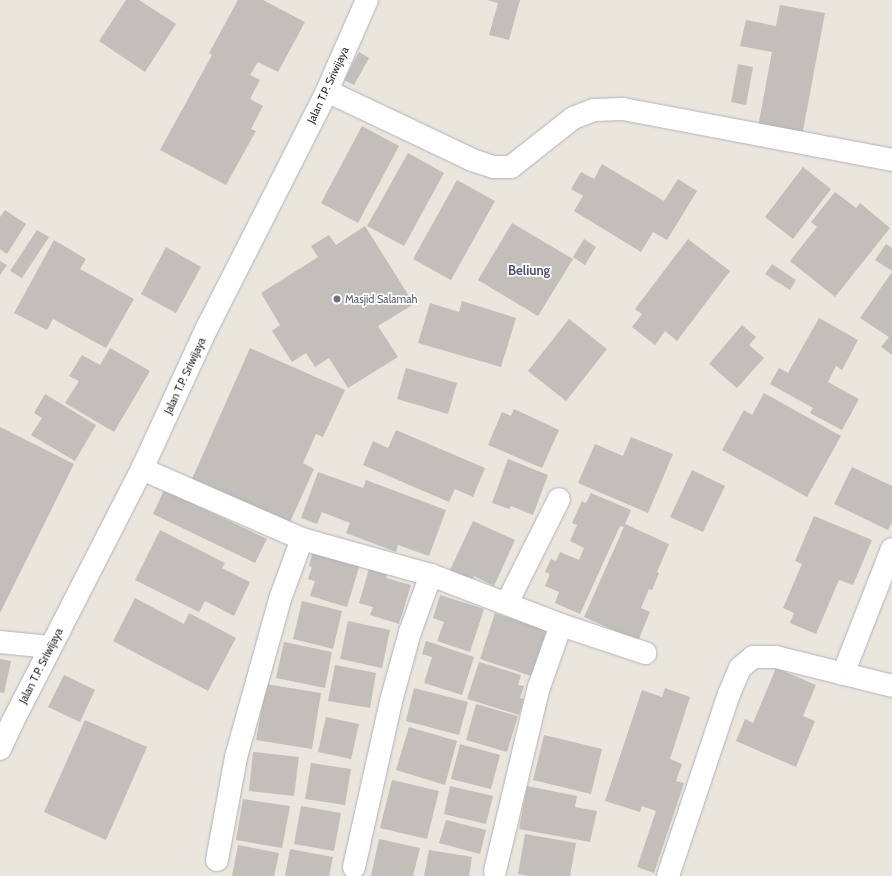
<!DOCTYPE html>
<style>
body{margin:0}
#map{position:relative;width:892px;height:876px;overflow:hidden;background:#eae5dd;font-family:Cabin,sans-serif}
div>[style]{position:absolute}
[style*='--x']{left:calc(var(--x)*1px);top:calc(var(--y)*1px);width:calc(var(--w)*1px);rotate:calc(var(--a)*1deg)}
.building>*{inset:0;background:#c2beb9}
.roads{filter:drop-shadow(0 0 1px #b0b2bb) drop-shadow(0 0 1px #b0b2bb)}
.minor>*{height:22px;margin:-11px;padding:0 11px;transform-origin:11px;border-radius:11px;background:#fff}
.secondary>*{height:22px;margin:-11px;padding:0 11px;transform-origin:11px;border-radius:11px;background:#fff}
.dots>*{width:11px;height:11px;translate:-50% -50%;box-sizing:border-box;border:2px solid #fff;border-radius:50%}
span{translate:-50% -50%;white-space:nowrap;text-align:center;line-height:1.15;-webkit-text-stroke:3.5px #fff;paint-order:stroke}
.street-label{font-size:11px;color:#292929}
.worship-label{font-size:11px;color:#5b616d}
.left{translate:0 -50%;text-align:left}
.quarter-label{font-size:13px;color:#4f5475;font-weight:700}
</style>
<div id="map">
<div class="building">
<div style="clip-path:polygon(126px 0,139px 0,176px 24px,145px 72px,99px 41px)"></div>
<div style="clip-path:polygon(238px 0,263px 0,305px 22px,278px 72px,258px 62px,250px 75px,260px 80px,250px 99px,263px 106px,251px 129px,256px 131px,226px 185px,160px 150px,212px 55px,209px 53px)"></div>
<div style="clip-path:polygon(487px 0,520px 0,509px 40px,489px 35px,498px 3px)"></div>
<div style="clip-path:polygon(780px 5px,825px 13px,802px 136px,758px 127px,772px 52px,740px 46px,746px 20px,776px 26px)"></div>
<div style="clip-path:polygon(359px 52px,369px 58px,354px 85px,344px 80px)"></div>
<div style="clip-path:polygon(738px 64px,753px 67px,746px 105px,731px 102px)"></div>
<div style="clip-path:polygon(362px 126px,399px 146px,358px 223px,321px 203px)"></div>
<div style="clip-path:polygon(408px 153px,444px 173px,404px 246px,367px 226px)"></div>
<div style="clip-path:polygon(602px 164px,664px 201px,678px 179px,697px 191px,667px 240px,653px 232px,641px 252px,574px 211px,583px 196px,571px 189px,581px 172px,594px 179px)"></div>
<div style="clip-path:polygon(803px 167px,831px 189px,793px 239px,765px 217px)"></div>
<div style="clip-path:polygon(457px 180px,495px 201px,451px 280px,413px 259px)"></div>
<div style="clip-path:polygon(835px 192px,856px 208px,860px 203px,890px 228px,835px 297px,790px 261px,817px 227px,811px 222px)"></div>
<div style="clip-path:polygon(5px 210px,26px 224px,7px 254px,0 249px,0 217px)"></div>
<div style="clip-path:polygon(512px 223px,573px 259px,538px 316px,478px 280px)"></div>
<div style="clip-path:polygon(365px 226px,414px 304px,378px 326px,398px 357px,348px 388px,329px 358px,315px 367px,306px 353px,292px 362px,272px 331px,280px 325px,261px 293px,318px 257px,311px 246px,329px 235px,336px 245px)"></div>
<div style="clip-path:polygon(37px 230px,49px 237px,22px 278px,10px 271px)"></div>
<div style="clip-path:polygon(584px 239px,596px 247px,585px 265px,573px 257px)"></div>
<div style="clip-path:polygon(688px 239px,730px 271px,677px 341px,665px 331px,655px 345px,632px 327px,642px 314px,635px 309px)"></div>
<div style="clip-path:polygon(54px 240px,86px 259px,80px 269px,134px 299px,106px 348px,53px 319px,47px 330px,14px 313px)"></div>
<div style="clip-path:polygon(886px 244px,892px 248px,892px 271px,875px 260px)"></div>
<div style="clip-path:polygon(166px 247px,201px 267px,176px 313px,141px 294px)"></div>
<div style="clip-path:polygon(0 261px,7px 265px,0 275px)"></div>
<div style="clip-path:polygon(772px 264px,796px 280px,790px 290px,765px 274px)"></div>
<div style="clip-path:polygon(892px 272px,892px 355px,881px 347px,889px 337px,860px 318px)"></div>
<div style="clip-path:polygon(462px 301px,516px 318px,501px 367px,418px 343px,430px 303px,459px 312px)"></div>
<div style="clip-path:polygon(819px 318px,858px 340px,842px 370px,836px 366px,828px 382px,859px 399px,842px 430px,810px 413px,813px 408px,770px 384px,779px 368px,788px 373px)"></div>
<div style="clip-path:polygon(569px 319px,607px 349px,566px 401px,528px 371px)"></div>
<div style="clip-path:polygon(742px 325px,756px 337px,749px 345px,764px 358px,737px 388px,709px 364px)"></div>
<div style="clip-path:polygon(110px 348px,150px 371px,114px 432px,65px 403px,79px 381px,69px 376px,82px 355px,100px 365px)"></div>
<div style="clip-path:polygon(250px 348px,345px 390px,323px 437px,316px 434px,303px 463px,314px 469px,290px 522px,192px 479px)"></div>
<div style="clip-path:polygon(406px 368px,457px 383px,448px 414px,397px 399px)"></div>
<div style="clip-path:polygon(764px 393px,841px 436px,807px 497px,722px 450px,744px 410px,752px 415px)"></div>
<div style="clip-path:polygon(45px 394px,96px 425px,75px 461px,31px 435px,42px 418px,34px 413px)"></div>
<div style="clip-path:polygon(514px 409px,559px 430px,542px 468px,488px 445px,502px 412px,511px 416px)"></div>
<div style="clip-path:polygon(0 427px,74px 464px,0 613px)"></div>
<div style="clip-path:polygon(396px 430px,485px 468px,473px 497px,455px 489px,449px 502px,363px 465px,373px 441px,388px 448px)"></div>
<div style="clip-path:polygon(631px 437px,673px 454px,648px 513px,578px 483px,595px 444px,623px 456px)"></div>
<div style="clip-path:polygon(508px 459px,548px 475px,533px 515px,511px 506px,509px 509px,492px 503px)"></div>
<div style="clip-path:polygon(852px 467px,892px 486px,892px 522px,888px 530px,834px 504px)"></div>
<div style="clip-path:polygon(692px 470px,725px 486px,703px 532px,670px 517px)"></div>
<div style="clip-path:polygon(318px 472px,363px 488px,366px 480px,446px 510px,429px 556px,398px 545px,396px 552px,346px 533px,350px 523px,322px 512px,317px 524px,301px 518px)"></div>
<div style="clip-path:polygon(164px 490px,267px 539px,255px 563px,153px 514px)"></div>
<div style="clip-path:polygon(591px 493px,631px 510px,625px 524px,669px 544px,657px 572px,659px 573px,652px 590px,649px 589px,641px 608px,650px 612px,638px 641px,584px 617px,624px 527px,620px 526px,580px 614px,555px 603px,559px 592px,545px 586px,550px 574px,545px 572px,551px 559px,556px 561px,560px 552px,579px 560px,584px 548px,570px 541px,577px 525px,572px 523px,582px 501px,586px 503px)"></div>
<div style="clip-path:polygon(814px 516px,872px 540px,853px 585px,839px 580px,816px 634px,790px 623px,794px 613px,783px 608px,802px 564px,795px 561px)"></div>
<div style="clip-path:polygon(473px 521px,515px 540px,494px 586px,474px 576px,472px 581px,450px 570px)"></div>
<div style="clip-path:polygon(160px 530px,225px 563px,222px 568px,250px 582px,234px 616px,205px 601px,199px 612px,135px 580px)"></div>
<div style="clip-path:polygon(313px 550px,360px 564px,347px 607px,310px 596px,315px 581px,308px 579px,312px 567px,309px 566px)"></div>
<div style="clip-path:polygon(371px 562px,389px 568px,386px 578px,411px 585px,399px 624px,370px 615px,373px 607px,359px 603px)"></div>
<div style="clip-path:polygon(440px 595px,484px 609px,470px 652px,437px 641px,444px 622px,433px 618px)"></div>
<div style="clip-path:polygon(135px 598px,184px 624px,189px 613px,236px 638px,208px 691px,113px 641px)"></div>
<div style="clip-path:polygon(302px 601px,342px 611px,333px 649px,293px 639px)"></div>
<div style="clip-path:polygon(495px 613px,549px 631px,534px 677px,480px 659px)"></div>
<div style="clip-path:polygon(348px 621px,390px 630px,382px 668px,340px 659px)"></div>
<div style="clip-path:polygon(426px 641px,474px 657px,462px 695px,424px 683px,432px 657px,422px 654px)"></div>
<div style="clip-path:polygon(284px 642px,332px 652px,325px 688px,276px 678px)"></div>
<div style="clip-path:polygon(0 659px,11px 661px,4px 693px,0 692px)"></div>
<div style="clip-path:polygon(479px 662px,521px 675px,518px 685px,524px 686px,520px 698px,524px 699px,519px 715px,467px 699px)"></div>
<div style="clip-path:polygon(335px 665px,376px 673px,370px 708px,328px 701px)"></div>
<div style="clip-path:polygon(776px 668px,816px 685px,803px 716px,815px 721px,796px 767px,736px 741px,745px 719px,753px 723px)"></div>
<div style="clip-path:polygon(64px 675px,95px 690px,80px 722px,48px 707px)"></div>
<div style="clip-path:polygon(266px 684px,321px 693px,312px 749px,256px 740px)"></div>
<div style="clip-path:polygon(414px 688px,468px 702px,459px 735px,406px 721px)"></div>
<div style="clip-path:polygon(665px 688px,690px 697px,670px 759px,682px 764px,676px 781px,684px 783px,654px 873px,637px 867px,656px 811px,642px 806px,640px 812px,605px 801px,642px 690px,662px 697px)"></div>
<div style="clip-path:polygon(476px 704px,518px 716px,507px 752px,466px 740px)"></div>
<div style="clip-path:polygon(326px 717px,359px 724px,351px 759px,318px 752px)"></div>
<div style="clip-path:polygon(85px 720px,147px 747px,106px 840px,44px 812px)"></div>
<div style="clip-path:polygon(409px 727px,457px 741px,445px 785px,396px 770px)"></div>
<div style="clip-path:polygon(544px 735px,602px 749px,591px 794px,533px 780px)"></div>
<div style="clip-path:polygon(460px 744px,500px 755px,491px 789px,451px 779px)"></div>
<div style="clip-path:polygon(253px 752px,299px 757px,294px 796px,249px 791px)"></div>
<div style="clip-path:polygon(311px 763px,351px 769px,345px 805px,305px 799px)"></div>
<div style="clip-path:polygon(392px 780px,439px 791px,427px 839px,380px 828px)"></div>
<div style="clip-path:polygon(450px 786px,493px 796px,486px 824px,444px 814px)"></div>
<div style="clip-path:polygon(527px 786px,577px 796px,575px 807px,597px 811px,590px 842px,519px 829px)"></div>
<div style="clip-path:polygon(243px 799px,290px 806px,282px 848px,236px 840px)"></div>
<div style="clip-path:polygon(301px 806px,341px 813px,334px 851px,294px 844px)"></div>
<div style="clip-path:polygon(446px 820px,486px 830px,480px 854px,439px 843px)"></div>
<div style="clip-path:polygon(525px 834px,576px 843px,570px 876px,529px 876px,518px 874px)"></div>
<div style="clip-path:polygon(379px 839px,420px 848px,413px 876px,371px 876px)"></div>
<div style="clip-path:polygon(238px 845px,279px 853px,274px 876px,232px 876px)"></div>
<div style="clip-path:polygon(290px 849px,333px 857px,329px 876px,285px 876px)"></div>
<div style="clip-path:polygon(429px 850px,472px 857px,469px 876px,424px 876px)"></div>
</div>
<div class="roads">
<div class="minor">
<div style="--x:327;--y:91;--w:161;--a:25.4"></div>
<div style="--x:472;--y:160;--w:23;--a:18"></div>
<div style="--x:494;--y:167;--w:17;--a:0"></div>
<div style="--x:511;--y:167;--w:79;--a:-38.3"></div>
<div style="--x:573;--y:118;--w:22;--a:-21"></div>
<div style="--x:594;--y:110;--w:29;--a:-2"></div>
<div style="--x:623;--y:109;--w:274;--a:10.7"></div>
<div style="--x:142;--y:469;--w:175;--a:23.6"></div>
<div style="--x:302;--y:539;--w:134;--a:15.6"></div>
<div style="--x:431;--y:575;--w:139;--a:21"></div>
<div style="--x:561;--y:625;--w:89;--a:18.4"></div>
<div style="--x:507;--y:603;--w:116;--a:-63.4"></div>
<div style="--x:0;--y:642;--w:50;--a:5.7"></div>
<div style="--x:843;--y:674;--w:134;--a:-68.6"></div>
<div style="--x:217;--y:860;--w:105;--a:-79.5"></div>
<div style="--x:236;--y:757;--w:164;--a:-74.4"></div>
<div style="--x:280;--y:599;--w:64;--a:-69.9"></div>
<div style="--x:354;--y:867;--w:170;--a:-77.4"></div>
<div style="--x:391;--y:701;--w:72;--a:-74.6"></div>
<div style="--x:410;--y:632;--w:61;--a:-69.8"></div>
<div style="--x:495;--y:871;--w:189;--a:-76.6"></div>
<div style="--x:539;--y:687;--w:66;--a:-70.5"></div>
<div style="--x:668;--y:876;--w:192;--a:-71.5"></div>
<div style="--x:729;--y:694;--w:28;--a:-67"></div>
<div style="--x:740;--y:668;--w:17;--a:-40"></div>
<div style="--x:753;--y:657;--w:23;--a:0"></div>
<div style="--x:776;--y:657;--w:120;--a:14"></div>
</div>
<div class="secondary">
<div style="--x:0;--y:749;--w:29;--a:-65"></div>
<div style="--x:12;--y:723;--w:285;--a:-62.9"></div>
<div style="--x:142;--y:469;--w:155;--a:-65.3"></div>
<div style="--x:207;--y:328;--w:266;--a:-63.1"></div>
<div style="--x:327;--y:91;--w:99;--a:-66.3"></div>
</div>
</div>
<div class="dots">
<div style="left:337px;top:299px;background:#6b7280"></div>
</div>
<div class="street-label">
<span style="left:328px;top:85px;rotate:-65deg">Jalan T.P. Sriwijaya</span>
<span style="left:185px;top:376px;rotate:-65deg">Jalan T.P. Sriwijaya</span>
<span style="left:41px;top:666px;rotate:-63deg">Jalan T.P. Sriwijaya</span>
</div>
<div class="worship-label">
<span class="left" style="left:345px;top:299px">Masjid Salamah</span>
</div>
<div class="quarter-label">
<span style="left:529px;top:270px">Beliung</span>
</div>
</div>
